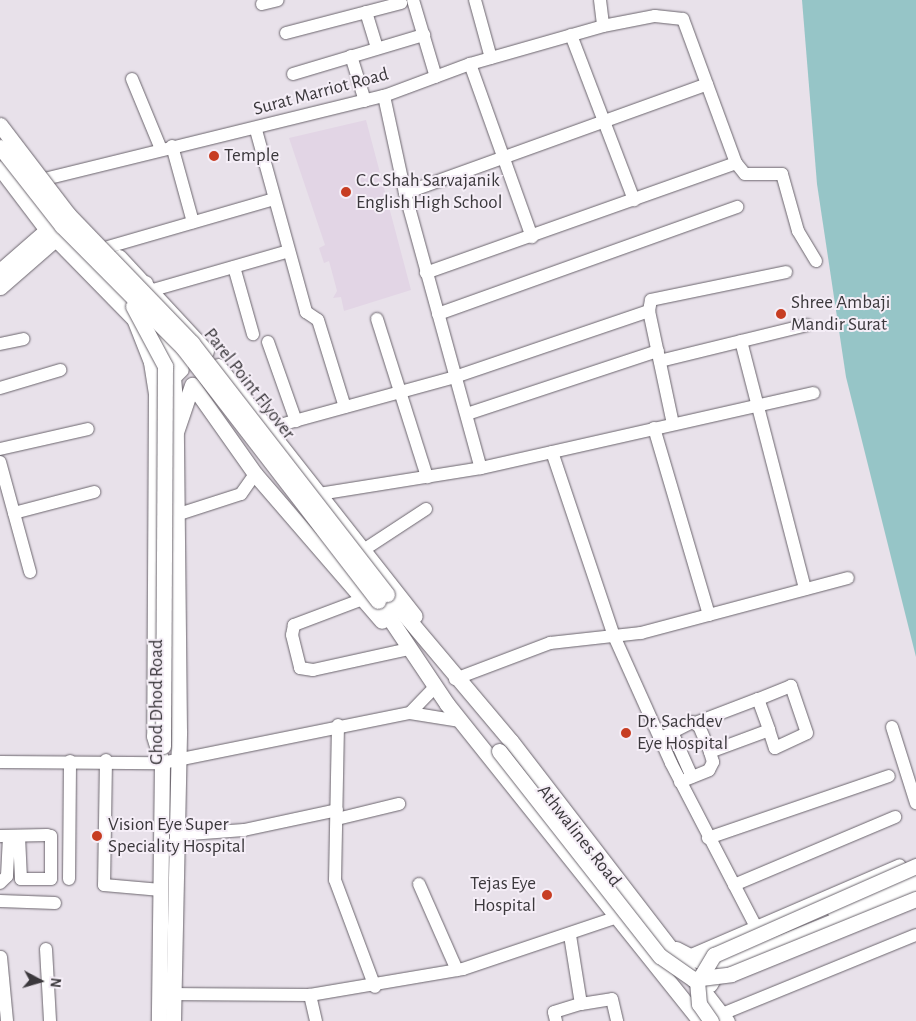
<!DOCTYPE html>
<style>
body{margin:0}
#map{position:relative;width:916px;height:1021px;overflow:hidden;background:#e8e1ea;font-family:"Alegreya Sans",sans-serif}
div>[style]{position:absolute}
[style*='--x']{left:calc(var(--x)*1px);top:calc(var(--y)*1px);width:calc(var(--w)*1px);rotate:calc(var(--a)*1deg)}
.built>*{inset:0;background:#e2d5e5}
.water>*{inset:0;background:#96c5c7}
.roads{filter:drop-shadow(0 0 1px #6b656d) drop-shadow(0 0 1px #6b656d)}
.minor>*{height:12px;margin:-6px;padding:0 6px;transform-origin:6px;border-radius:6px;background:#fff}
.major>*{height:15px;margin:-7.5px;padding:0 7.5px;transform-origin:7.5px;border-radius:7.5px;background:#fff}
.bridges{filter:drop-shadow(0 0 1px #6b656d) drop-shadow(0 0 1px #6b656d)}
.major-bridge>*{height:15px;margin:-7.5px;padding:0 7.5px;transform-origin:7.5px;border-radius:7.5px;background:#fff}
.dots>*{width:14px;height:14px;translate:-50% -50%;box-sizing:border-box;border:2px solid #f5eef7;border-radius:50%}
span{translate:-50% -50%;white-space:nowrap;text-align:center;line-height:1.15;-webkit-text-stroke:4px #f5eef7;paint-order:stroke}
.street-label{font-size:19px;color:#3b383c}
.poi-label{font-size:19px;color:#3b383c}
.left{translate:0 -50%;text-align:left}
.right{translate:-100% -50%;text-align:right}
.north{position:absolute;left:15px;top:956px;width:50px;height:50px;-webkit-text-stroke:4px #f5eef7;paint-order:stroke;rotate:96deg;font-size:14px;font-weight:700;line-height:20px;text-align:center;color:#3b383c}
.north::after{content:'';display:block;margin:auto;width:18px;height:22px;background:#3b383c;clip-path:polygon(50% 0,100% 100%,50% 72%,0 100%)}
</style>
<div id="map">
<div class="built">
<div style="clip-path:polygon(366px 120px,411px 290px,344px 311px,341px 297px,333px 298px,337px 291px,329px 261px,324px 263px,319px 248px,325px 245px,289px 138px)"></div>
</div>
<div class="water">
<div style="clip-path:polygon(802px 0,916px 0,916px 657px,846px 377px,817px 184px)"></div>
</div>
<div class="roads">
<div class="minor">
<div style="--x:413;--y:0;--w:80;--a:73.4"></div>
<div style="--x:475;--y:0;--w:60;--a:74.6"></div>
<div style="--x:600;--y:0;--w:26;--a:83"></div>
<div style="--x:262;--y:4;--w:16;--a:-14"></div>
<div style="--x:366;--y:12;--w:38;--a:73"></div>
<div style="--x:286;--y:33;--w:119;--a:-14.6"></div>
<div style="--x:571;--y:35;--w:177;--a:69.1"></div>
<div style="--x:351;--y:56;--w:47;--a:72.7"></div>
<div style="--x:470;--y:64;--w:184;--a:70.3"></div>
<div style="--x:293;--y:74;--w:137;--a:-16.6"></div>
<div style="--x:132;--y:79;--w:76;--a:67.5"></div>
<div style="--x:384;--y:96;--w:99;--a:77.8"></div>
<div style="--x:405;--y:193;--w:285;--a:74.6"></div>
<div style="--x:256;--y:130;--w:189;--a:74.6"></div>
<div style="--x:306;--y:312;--w:14;--a:34"></div>
<div style="--x:318;--y:320;--w:91;--a:72.8"></div>
<div style="--x:172;--y:146;--w:79;--a:74.6"></div>
<div style="--x:736;--y:163;--w:14;--a:51"></div>
<div style="--x:745;--y:174;--w:37;--a:0"></div>
<div style="--x:782;--y:174;--w:59;--a:74.3"></div>
<div style="--x:798;--y:231;--w:35;--a:59"></div>
<div style="--x:45;--y:179;--w:349;--a:-13.8"></div>
<div style="--x:384;--y:96;--w:92;--a:-20.4"></div>
<div style="--x:470;--y:64;--w:138;--a:-15.9"></div>
<div style="--x:603;--y:26;--w:53;--a:-10.9"></div>
<div style="--x:655;--y:16;--w:28;--a:6"></div>
<div style="--x:683;--y:19;--w:153;--a:69.8"></div>
<div style="--x:736;--y:163;--w:329;--a:160.5"></div>
<div style="--x:405;--y:193;--w:321;--a:-19.8"></div>
<div style="--x:108;--y:247;--w:173;--a:-16.1"></div>
<div style="--x:234;--y:267;--w:70;--a:74.2"></div>
<div style="--x:153;--y:290;--w:141;--a:-16"></div>
<div style="--x:438;--y:314;--w:318;--a:-19.7"></div>
<div style="--x:377;--y:319;--w:166;--a:72.4"></div>
<div style="--x:741;--y:341;--w:256;--a:75.5"></div>
<div style="--x:268;--y:342;--w:84;--a:70.5"></div>
<div style="--x:0;--y:344;--w:24;--a:-12"></div>
<div style="--x:660;--y:361;--w:151;--a:-13.8"></div>
<div style="--x:0;--y:388;--w:63;--a:-16.7"></div>
<div style="--x:467;--y:414;--w:201;--a:-18.3"></div>
<div style="--x:673;--y:424;--w:116;--a:-102"></div>
<div style="--x:649;--y:311;--w:11;--a:-80"></div>
<div style="--x:651;--y:300;--w:138;--a:-11.7"></div>
<div style="--x:269;--y:428;--w:193;--a:-15.3"></div>
<div style="--x:455;--y:377;--w:205;--a:-18.8"></div>
<div style="--x:654;--y:428;--w:195;--a:73.6"></div>
<div style="--x:0;--y:449;--w:90;--a:-12.8"></div>
<div style="--x:552;--y:452;--w:194;--a:71.4"></div>
<div style="--x:614;--y:636;--w:139;--a:65.8"></div>
<div style="--x:671;--y:763;--w:182;--a:62.6"></div>
<div style="--x:0;--y:462;--w:114;--a:74.7"></div>
<div style="--x:312;--y:499;--w:9;--a:-36"></div>
<div style="--x:319;--y:494;--w:164;--a:-9.1"></div>
<div style="--x:481;--y:468;--w:341;--a:-12.7"></div>
<div style="--x:14;--y:513;--w:83;--a:-14.7"></div>
<div style="--x:176;--y:515;--w:68;--a:-17.9"></div>
<div style="--x:241;--y:494;--w:24;--a:-55"></div>
<div style="--x:365;--y:549;--w:73;--a:-33.3"></div>
<div style="--x:363;--y:599;--w:74;--a:159.4"></div>
<div style="--x:294;--y:625;--w:10;--a:101"></div>
<div style="--x:292;--y:635;--w:34;--a:76"></div>
<div style="--x:300;--y:668;--w:13;--a:9"></div>
<div style="--x:313;--y:670;--w:94;--a:-12.3"></div>
<div style="--x:455;--y:679;--w:102;--a:-20.8"></div>
<div style="--x:550;--y:643;--w:92;--a:-6.3"></div>
<div style="--x:641;--y:633;--w:214;--a:-14.9"></div>
<div style="--x:435;--y:687;--w:36;--a:134"></div>
<div style="--x:410;--y:713;--w:51;--a:9.1"></div>
<div style="--x:695;--y:723;--w:67;--a:-20.9"></div>
<div style="--x:758;--y:699;--w:33;--a:70"></div>
<div style="--x:338;--y:725;--w:155;--a:91.1"></div>
<div style="--x:335;--y:880;--w:114;--a:69.5"></div>
<div style="--x:892;--y:727;--w:80;--a:72.5"></div>
<div style="--x:672;--y:732;--w:49;--a:66"></div>
<div style="--x:659;--y:739;--w:37;--a:-27"></div>
<div style="--x:692;--y:722;--w:8;--a:30"></div>
<div style="--x:699;--y:726;--w:28;--a:67"></div>
<div style="--x:106;--y:760;--w:125;--a:90.9"></div>
<div style="--x:104;--y:885;--w:57;--a:5"></div>
<div style="--x:0;--y:762;--w:162;--a:0.4"></div>
<div style="--x:162;--y:763;--w:253;--a:-11.4"></div>
<div style="--x:680;--y:782;--w:31;--a:-22"></div>
<div style="--x:709;--y:770;--w:9;--a:-63"></div>
<div style="--x:713;--y:762;--w:10;--a:-107"></div>
<div style="--x:710;--y:752;--w:63;--a:-20.4"></div>
<div style="--x:769;--y:730;--w:19;--a:72"></div>
<div style="--x:775;--y:748;--w:35;--a:-25"></div>
<div style="--x:807;--y:733;--w:50;--a:-108.8"></div>
<div style="--x:791;--y:686;--w:35;--a:158"></div>
<div style="--x:337;--y:819;--w:64;--a:-13.6"></div>
<div style="--x:176;--y:835;--w:68;--a:-4.2"></div>
<div style="--x:244;--y:830;--w:95;--a:-12.1"></div>
<div style="--x:0;--y:836;--w:47;--a:-1.2"></div>
<div style="--x:47;--y:835;--w:4;--a:14"></div>
<div style="--x:51;--y:836;--w:43;--a:90"></div>
<div style="--x:51;--y:879;--w:30;--a:180"></div>
<div style="--x:21;--y:879;--w:43;--a:-92.7"></div>
<div style="--x:708;--y:838;--w:191;--a:-18.9"></div>
<div style="--x:69;--y:879;--w:118;--a:-89.5"></div>
<div style="--x:0;--y:883;--w:10;--a:-45"></div>
<div style="--x:7;--y:876;--w:40;--a:-87.1"></div>
<div style="--x:419;--y:884;--w:94;--a:66.2"></div>
<div style="--x:734;--y:885;--w:175;--a:-22.9"></div>
<div style="--x:0;--y:901;--w:55;--a:2.1"></div>
<div style="--x:46;--y:949;--w:72;--a:86.8"></div>
<div style="--x:1;--y:957;--w:64;--a:84.6"></div>
<div style="--x:682;--y:959;--w:237;--a:-23.3"></div>
<div style="--x:165;--y:994;--w:145;--a:0.4"></div>
<div style="--x:581;--y:1004;--w:31;--a:-9"></div>
<div style="--x:612;--y:999;--w:23;--a:77"></div>
<div style="--x:722;--y:1014;--w:209;--a:-22.2"></div>
<div style="--x:316;--y:1021;--w:27;--a:-103"></div>
<div style="--x:310;--y:995;--w:155;--a:-9.6"></div>
<div style="--x:463;--y:969;--w:172;--a:-18.6"></div>
<div style="--x:556;--y:1021;--w:9;--a:-103"></div>
<div style="--x:554;--y:1012;--w:28;--a:-17"></div>
<div style="--x:581;--y:1004;--w:70;--a:-99.1"></div>
</div>
<div class="major">
<div style="--x:0;--y:168;--w:78;--a:52.8"></div>
<div style="--x:47;--y:230;--w:190;--a:45.6"></div>
<div style="--x:119;--y:257;--w:128;--a:47.2"></div>
<div style="--x:0;--y:271;--w:62;--a:-41.1"></div>
<div style="--x:145;--y:283;--w:35;--a:110"></div>
<div style="--x:133;--y:316;--w:49;--a:68.6"></div>
<div style="--x:151;--y:362;--w:32;--a:81"></div>
<div style="--x:156;--y:394;--w:342;--a:90.3"></div>
<div style="--x:154;--y:736;--w:28;--a:73"></div>
<div style="--x:162;--y:763;--w:258;--a:90.7"></div>
<div style="--x:0;--y:287;--w:81;--a:-41"></div>
<div style="--x:218;--y:366;--w:318;--a:51.8"></div>
<div style="--x:193;--y:386;--w:108;--a:54.8"></div>
<div style="--x:255;--y:474;--w:194;--a:49.2"></div>
<div style="--x:177;--y:424;--w:47;--a:-94.9"></div>
<div style="--x:173;--y:377;--w:11;--a:-45"></div>
<div style="--x:387;--y:594;--w:192;--a:49.9"></div>
<div style="--x:511;--y:741;--w:354;--a:52.4"></div>
<div style="--x:378;--y:601;--w:124;--a:56.2"></div>
<div style="--x:447;--y:704;--w:406;--a:51.4"></div>
<div style="--x:834;--y:910;--w:89;--a:-22.5"></div>
<div style="--x:676;--y:949;--w:25;--a:27"></div>
<div style="--x:698;--y:960;--w:25;--a:-12"></div>
<div style="--x:710;--y:984;--w:18;--a:-61"></div>
<div style="--x:719;--y:968;--w:11;--a:-27"></div>
<div style="--x:729;--y:963;--w:201;--a:-21.9"></div>
<div style="--x:173;--y:1021;--w:290;--a:-88.8"></div>
<div style="--x:179;--y:731;--w:299;--a:-90.6"></div>
<div style="--x:176;--y:432;--w:50;--a:-71.2"></div>
</div>
</div>
<div class="bridges">
<div class="major-bridge">
<div style="--x:0;--y:125;--w:112;--a:52.6"></div>
<div style="--x:68;--y:214;--w:179;--a:46.1"></div>
<div style="--x:192;--y:343;--w:318;--a:52.2"></div>
<div style="--x:0;--y:147;--w:100;--a:51.9"></div>
<div style="--x:62;--y:226;--w:173;--a:45.2"></div>
<div style="--x:184;--y:349;--w:318;--a:52.4"></div>
<div style="--x:133;--y:306;--w:68;--a:61.9"></div>
<div style="--x:165;--y:366;--w:380;--a:90.3"></div>
<div style="--x:499;--y:751;--w:261;--a:51.9"></div>
<div style="--x:660;--y:956;--w:40;--a:34.9"></div>
<div style="--x:693;--y:979;--w:38;--a:-7"></div>
<div style="--x:731;--y:974;--w:200;--a:-22.1"></div>
<div style="--x:711;--y:1021;--w:21;--a:-125"></div>
<div style="--x:699;--y:1004;--w:21;--a:-95"></div>
<div style="--x:697;--y:983;--w:33;--a:-59"></div>
<div style="--x:714;--y:955;--w:221;--a:-23.8"></div>
</div>
</div>
<div class="dots">
<div style="left:214px;top:156px;background:#c73d22"></div>
<div style="left:346px;top:192px;background:#c73d22"></div>
<div style="left:781px;top:314px;background:#c73d22"></div>
<div style="left:626px;top:733px;background:#c73d22"></div>
<div style="left:97px;top:836px;background:#c73d22"></div>
<div style="left:547px;top:895px;background:#c73d22"></div>
</div>
<div class="street-label">
<span style="left:321px;top:92px;rotate:-15deg">Surat Marriot Road</span>
<span style="left:249px;top:384px;rotate:52deg">Parel Point Flyover</span>
<span style="left:157px;top:702px;rotate:-90deg">Ghod Dhod Road</span>
<span style="left:579px;top:836px;rotate:52deg">Athwalines Road</span>
</div>
<div class="poi-label">
<span class="left" style="left:224px;top:156px">Temple</span>
<span class="left" style="left:356px;top:192px">C.C Shah Sarvajanik<br>English High School</span>
<span class="left" style="left:791px;top:314px">Shree Ambaji<br>Mandir Surat</span>
<span class="left" style="left:637px;top:733px">Dr. Sachdev<br>Eye Hospital</span>
<span class="left" style="left:108px;top:836px">Vision Eye Super<br>Speciality Hospital</span>
<span class="right" style="left:536px;top:895px">Tejas Eye<br>Hospital</span>
</div>
<div class="north">N</div>
</div>
